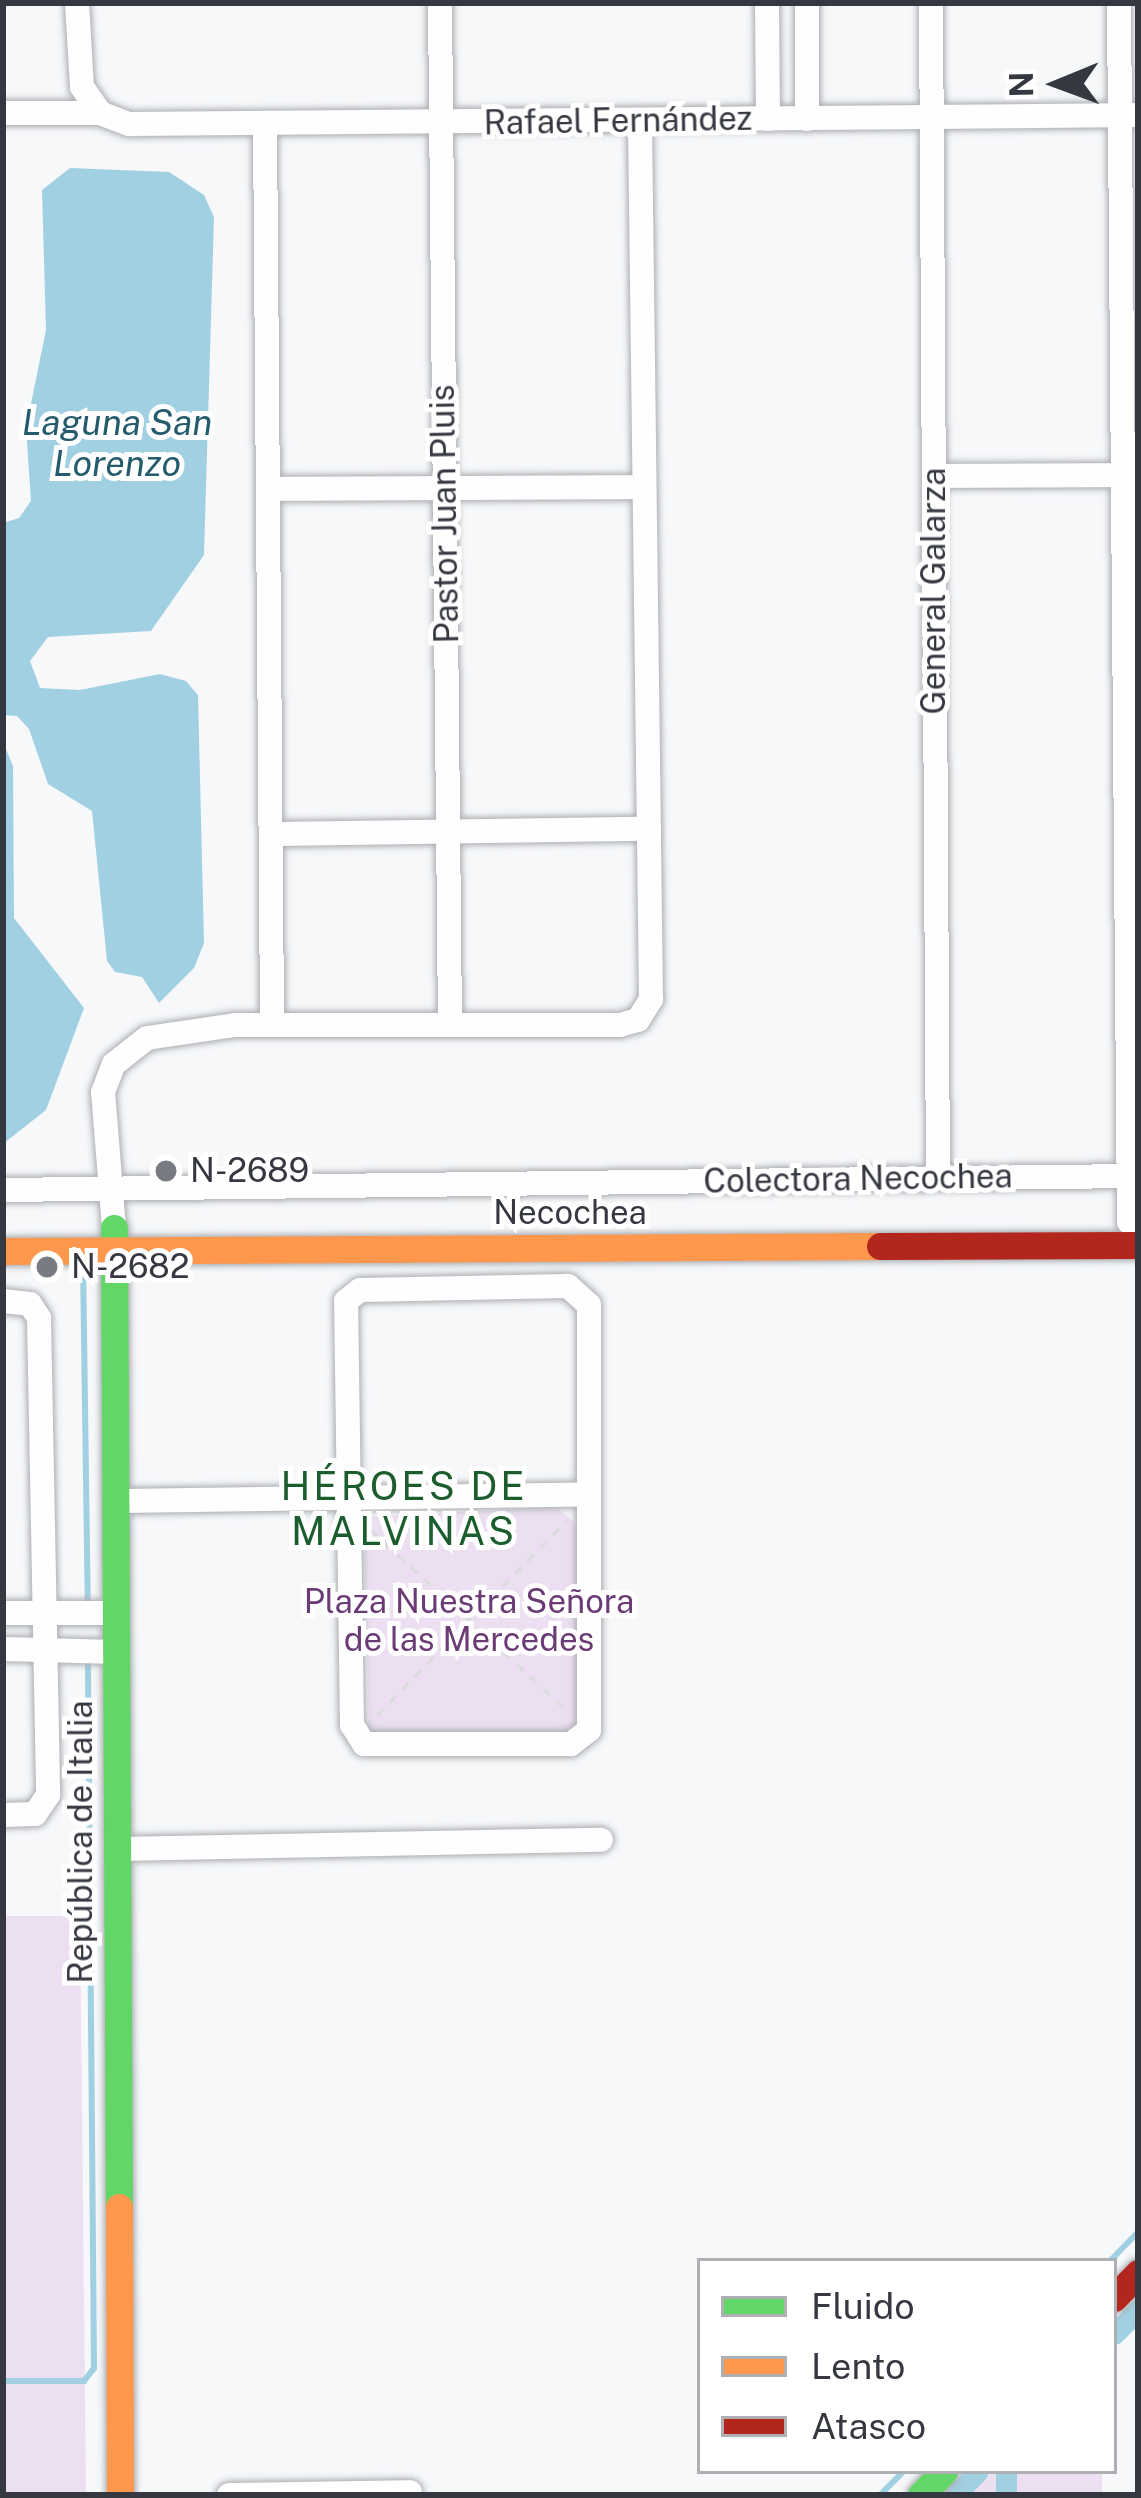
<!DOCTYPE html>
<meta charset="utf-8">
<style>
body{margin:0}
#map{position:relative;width:1141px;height:2498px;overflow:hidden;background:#f6f8fa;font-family:"Public Sans",sans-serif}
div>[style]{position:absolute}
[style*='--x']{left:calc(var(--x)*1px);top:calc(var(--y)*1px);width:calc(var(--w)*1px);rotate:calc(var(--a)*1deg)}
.green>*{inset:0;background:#ecdff1}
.water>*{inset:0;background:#a1d0e2}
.stream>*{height:6px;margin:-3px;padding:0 3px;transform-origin:3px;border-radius:3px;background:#a1d0e2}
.canal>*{height:21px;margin:-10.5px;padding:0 10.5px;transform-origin:10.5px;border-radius:10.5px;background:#a1d0e2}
.path>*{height:3px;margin-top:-1.5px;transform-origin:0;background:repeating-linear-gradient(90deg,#dadbdc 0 9px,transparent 0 18px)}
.roads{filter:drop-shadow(0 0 3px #adafb4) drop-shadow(0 0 3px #adafb4)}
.street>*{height:24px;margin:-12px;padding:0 12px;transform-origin:12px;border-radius:12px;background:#fefefe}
.fast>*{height:27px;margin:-13.5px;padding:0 13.5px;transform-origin:13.5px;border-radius:13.5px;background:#63d668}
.slow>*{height:27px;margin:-13.5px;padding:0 13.5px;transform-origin:13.5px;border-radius:13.5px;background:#ff974d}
.jam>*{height:27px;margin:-13.5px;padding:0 13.5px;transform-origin:13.5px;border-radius:13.5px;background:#b3261e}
.dots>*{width:33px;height:33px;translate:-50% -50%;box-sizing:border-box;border:6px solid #fff;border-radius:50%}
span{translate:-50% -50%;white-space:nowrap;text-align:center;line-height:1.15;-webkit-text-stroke:10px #fff;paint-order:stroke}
.street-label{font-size:33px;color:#353841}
.poi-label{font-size:33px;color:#353841}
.left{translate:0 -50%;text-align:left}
.park-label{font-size:33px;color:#6a3b75}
.water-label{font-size:36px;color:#245b6d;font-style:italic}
.quarter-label{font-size:39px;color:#1c5d2e;letter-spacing:3px}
.frame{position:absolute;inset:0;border:6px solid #353841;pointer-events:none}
.legend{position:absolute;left:697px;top:2258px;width:420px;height:216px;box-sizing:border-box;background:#fff;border:3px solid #aeafb3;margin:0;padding:15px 21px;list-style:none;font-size:36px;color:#353841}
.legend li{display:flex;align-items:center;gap:24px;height:60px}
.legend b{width:60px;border:3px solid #aeafb3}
.north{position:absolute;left:997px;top:24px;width:120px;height:120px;-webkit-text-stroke:9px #fff;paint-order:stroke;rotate:269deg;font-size:33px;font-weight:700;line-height:48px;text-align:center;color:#353841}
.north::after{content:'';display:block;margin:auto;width:42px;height:54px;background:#353841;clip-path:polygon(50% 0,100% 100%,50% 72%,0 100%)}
</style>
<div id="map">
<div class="green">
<div style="clip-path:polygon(556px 1507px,577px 1524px,579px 1722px,567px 1735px,369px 1732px,364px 1517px)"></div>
<div style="clip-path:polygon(3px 1916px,80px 1916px,86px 2495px,3px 2495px)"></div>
<div style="clip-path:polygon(994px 2471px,1102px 2471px,1102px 2495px,970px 2495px)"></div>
</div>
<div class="water">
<div style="clip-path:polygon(70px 168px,169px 172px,204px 195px,214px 217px,204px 555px,151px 631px,48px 637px,30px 661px,40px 688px,80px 690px,160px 674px,186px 681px,198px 695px,204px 943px,194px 968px,159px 1003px,142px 977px,115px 972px,107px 961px,92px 811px,48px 784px,29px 729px,17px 716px,3px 715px,3px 523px,19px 518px,31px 501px,26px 428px,46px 330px,42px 190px)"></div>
<div style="clip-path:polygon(3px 742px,13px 766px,14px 918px,84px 1008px,46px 1110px,3px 1144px)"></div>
</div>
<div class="stream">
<div style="--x:83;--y:1262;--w:339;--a:89.2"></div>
<div style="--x:1110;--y:2261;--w:40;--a:-46"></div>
<div style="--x:3;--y:2381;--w:81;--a:0"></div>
<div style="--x:84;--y:2381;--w:16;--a:-52"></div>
<div style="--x:94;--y:2368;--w:706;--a:-90.49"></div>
<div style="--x:880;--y:2495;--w:34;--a:-45"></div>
</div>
<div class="canal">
<div style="--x:1114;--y:2334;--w:34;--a:-45"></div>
<div style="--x:1006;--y:2471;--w:24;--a:90"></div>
<div style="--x:955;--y:2495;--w:33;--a:-46"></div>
</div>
<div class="path">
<div style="--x:371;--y:1530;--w:266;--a:42.6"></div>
<div style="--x:377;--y:1715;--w:272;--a:-45.7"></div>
</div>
<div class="roads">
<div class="street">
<div style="--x:77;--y:3;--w:84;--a:86.6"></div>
<div style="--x:82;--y:87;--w:32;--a:55"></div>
<div style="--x:100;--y:113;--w:31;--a:21"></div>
<div style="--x:129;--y:124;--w:1009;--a:-0.51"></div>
<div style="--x:440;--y:3;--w:1022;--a:89.44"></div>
<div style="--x:767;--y:3;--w:116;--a:89.5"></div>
<div style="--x:807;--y:3;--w:116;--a:90"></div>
<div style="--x:931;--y:3;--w:1175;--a:89.66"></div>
<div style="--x:1119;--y:3;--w:1219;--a:89.53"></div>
<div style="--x:3;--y:113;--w:97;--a:0"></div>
<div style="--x:265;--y:124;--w:900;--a:89.55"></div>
<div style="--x:934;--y:476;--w:202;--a:-0.3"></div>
<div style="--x:268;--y:489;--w:376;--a:-0.3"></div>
<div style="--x:271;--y:834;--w:378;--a:-0.8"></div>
<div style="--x:3;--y:1190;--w:1135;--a:-0.71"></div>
<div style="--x:114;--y:1228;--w:136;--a:-94.6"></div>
<div style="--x:103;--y:1092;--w:30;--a:-69"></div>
<div style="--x:114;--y:1064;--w:42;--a:-38.2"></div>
<div style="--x:147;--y:1038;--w:89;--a:-8.4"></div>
<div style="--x:235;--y:1025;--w:385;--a:0"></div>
<div style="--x:620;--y:1025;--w:19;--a:-16"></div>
<div style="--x:638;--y:1020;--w:25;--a:-58"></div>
<div style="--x:651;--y:999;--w:879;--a:-90.72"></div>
<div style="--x:568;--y:1286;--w:28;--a:42"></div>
<div style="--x:589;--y:1305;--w:425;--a:90"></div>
<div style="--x:589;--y:1730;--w:23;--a:142"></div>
<div style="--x:571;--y:1744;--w:207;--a:180"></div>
<div style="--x:364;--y:1744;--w:22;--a:-122"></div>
<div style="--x:352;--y:1725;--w:424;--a:-90.8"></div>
<div style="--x:346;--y:1301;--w:18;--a:-38"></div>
<div style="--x:360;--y:1290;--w:208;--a:-1.1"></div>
<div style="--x:3;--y:1301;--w:27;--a:6"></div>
<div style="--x:30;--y:1304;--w:17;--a:57"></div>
<div style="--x:39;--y:1318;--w:477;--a:88.9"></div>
<div style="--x:48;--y:1795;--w:23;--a:124"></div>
<div style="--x:35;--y:1814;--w:32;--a:178"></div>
<div style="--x:115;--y:1501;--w:474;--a:-0.8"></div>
<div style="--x:3;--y:1613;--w:112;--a:0"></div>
<div style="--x:3;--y:1649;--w:113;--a:1.5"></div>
<div style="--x:117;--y:1849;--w:484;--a:-1.1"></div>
<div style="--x:229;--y:2495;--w:181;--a:-0.9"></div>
</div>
<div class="fast">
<div style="--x:114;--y:1228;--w:979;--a:89.71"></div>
<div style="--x:921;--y:2495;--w:33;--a:-46"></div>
</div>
<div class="slow">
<div style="--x:3;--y:1251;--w:877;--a:-0.33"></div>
<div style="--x:119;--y:2207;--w:288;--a:89.8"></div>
</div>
<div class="jam">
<div style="--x:880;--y:1246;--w:258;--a:-0.2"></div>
<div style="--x:1114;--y:2298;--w:35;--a:-46"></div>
</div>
</div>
<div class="dots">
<div style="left:166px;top:1171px;background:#797b82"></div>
<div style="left:47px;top:1267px;background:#797b82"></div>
</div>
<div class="street-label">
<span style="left:618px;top:121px;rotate:-1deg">Rafael Fernández</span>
<span style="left:445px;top:514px;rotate:-91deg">Pastor Juan Pluis</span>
<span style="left:934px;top:591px;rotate:-90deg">General Galarza</span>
<span style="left:858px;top:1179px;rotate:-1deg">Colectora Necochea</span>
<span style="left:570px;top:1213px">Necochea</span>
<span style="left:81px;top:1842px;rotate:-90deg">República de Italia</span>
</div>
<div class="poi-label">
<span class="left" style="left:190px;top:1171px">N-2689</span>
<span class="left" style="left:71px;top:1267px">N-2682</span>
</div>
<div class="park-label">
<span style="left:469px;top:1621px">Plaza Nuestra Señora<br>de las Mercedes</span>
</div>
<div class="water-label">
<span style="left:117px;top:443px">Laguna San<br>Lorenzo</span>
</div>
<div class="quarter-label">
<span style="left:404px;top:1509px">HÉROES DE<br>MALVINAS</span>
</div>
<div class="frame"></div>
<ul class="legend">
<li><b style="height:15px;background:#63d668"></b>Fluido</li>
<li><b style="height:15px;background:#ff974d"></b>Lento</li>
<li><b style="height:15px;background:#b3261e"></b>Atasco</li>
</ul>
<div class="north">N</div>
</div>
